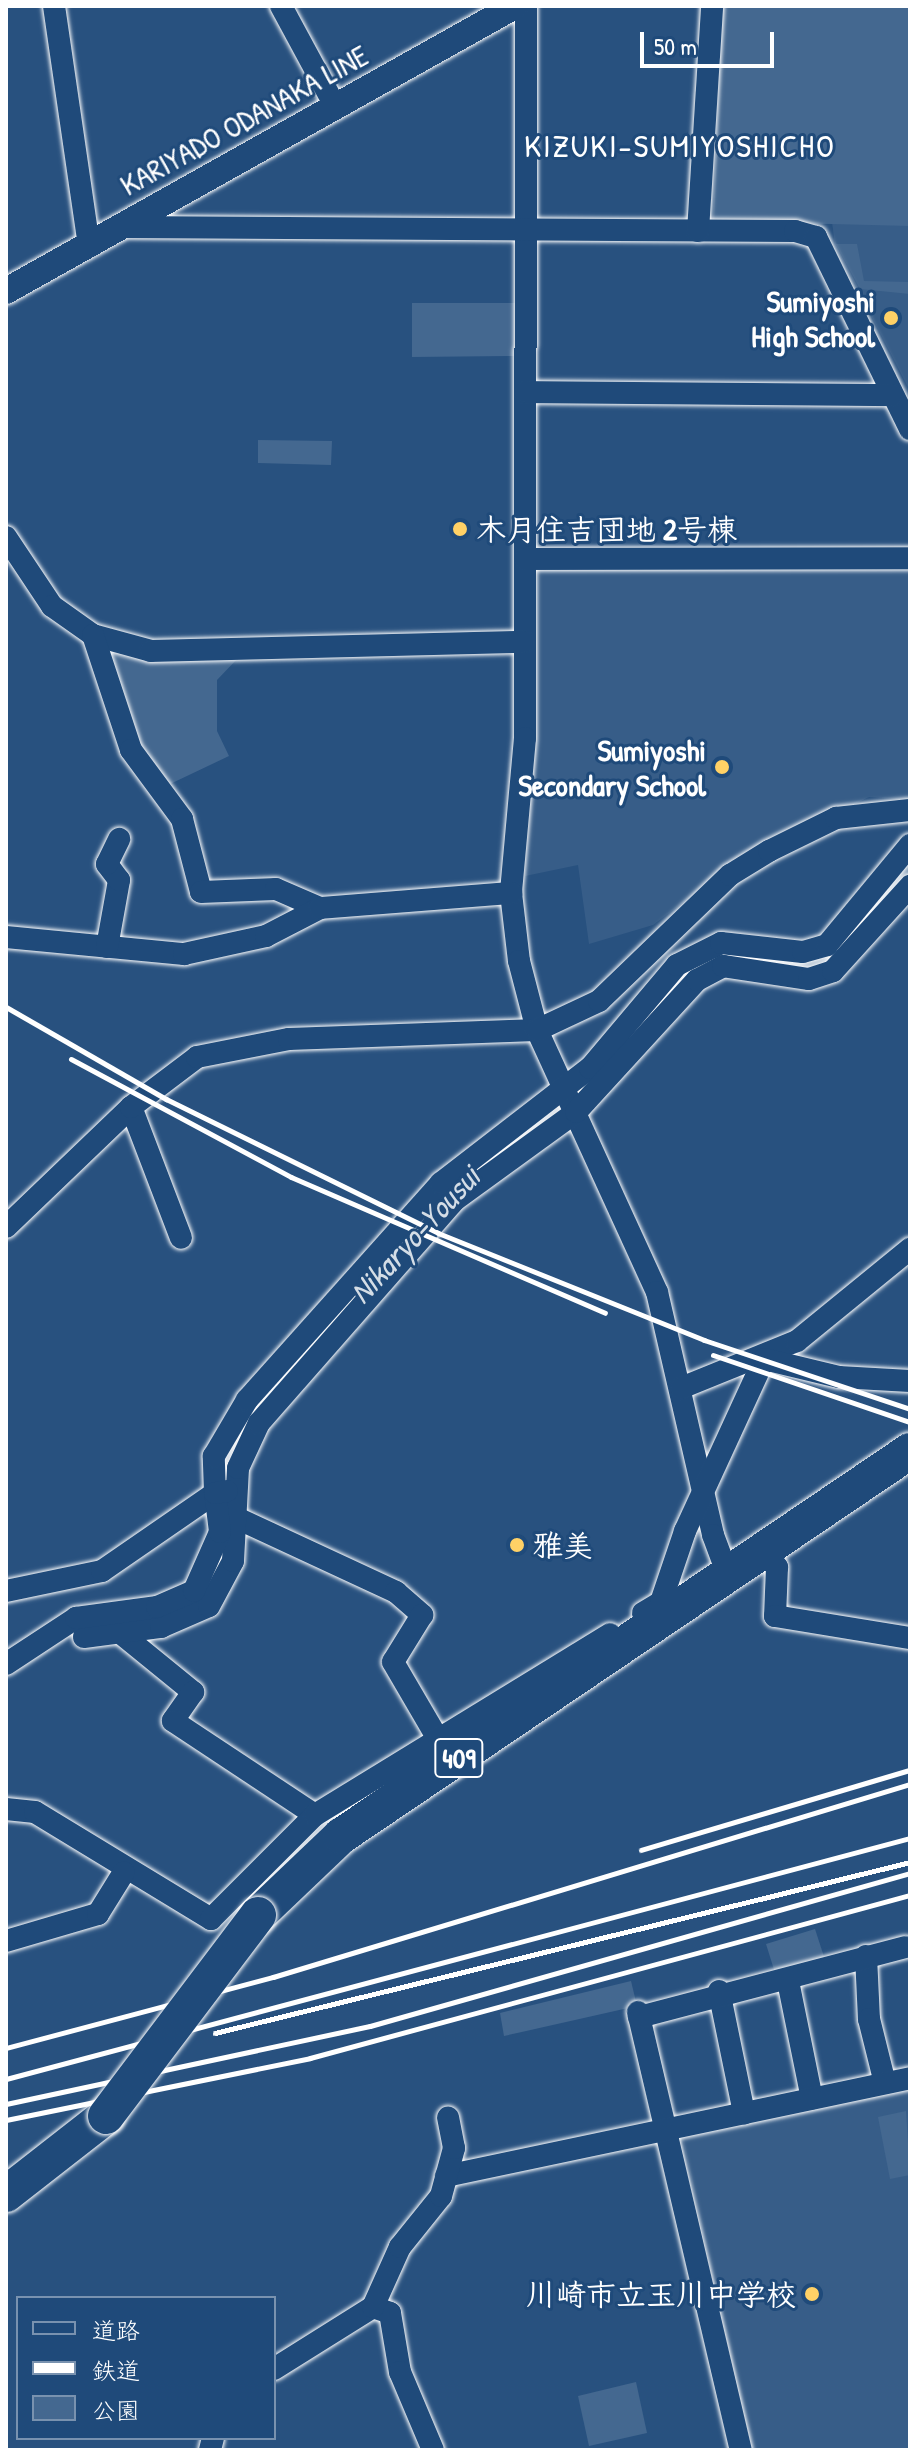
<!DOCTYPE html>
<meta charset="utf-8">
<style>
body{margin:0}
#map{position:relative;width:916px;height:2456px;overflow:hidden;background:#28517f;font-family:"Patrick Hand","Klee One",sans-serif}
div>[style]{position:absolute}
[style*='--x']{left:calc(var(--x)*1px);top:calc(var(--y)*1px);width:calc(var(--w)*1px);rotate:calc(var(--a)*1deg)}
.built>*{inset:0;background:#375d88}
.green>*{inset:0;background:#446890}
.river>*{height:32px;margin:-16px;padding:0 16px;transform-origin:16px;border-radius:16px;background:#718dab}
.roads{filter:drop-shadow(0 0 2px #fff) drop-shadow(0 0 2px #fff)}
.minor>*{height:22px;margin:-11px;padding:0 11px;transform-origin:11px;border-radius:11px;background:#1f4a7a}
.tertiary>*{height:26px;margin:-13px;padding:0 13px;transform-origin:13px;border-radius:13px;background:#1f4a7a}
.trunk>*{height:36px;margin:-18px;padding:0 18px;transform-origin:18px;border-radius:18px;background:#1f4a7a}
.rail>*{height:5px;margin:-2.5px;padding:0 2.5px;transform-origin:2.5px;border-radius:2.5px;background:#fff}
.bridges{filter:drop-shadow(0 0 2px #fff) drop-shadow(0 0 2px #fff)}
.trunk-bridge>*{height:36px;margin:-18px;padding:0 18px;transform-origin:18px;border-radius:18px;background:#1f4a7a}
.dots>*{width:22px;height:22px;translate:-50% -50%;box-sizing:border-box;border:4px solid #1f4a7a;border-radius:50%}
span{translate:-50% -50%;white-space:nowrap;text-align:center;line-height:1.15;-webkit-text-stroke:6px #1f4a7a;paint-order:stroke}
.shield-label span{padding:2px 6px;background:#1f4a7a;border:2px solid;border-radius:6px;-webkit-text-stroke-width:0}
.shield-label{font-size:28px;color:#fff;font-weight:700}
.street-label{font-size:30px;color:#fff}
.poi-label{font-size:30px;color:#fff;font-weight:700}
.right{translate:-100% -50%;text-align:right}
.left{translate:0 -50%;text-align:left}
.neighbourhood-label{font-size:32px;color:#fff;letter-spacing:2px}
.water-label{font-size:32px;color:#d4dde6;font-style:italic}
.frame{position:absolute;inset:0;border:8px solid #fff;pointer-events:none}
.legend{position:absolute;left:16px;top:2296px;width:260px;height:144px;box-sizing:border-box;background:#1f4a7a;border:2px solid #7992af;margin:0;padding:10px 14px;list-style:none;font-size:24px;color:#fff}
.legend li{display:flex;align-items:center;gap:16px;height:40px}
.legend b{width:40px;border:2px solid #7992af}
.scale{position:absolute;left:640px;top:32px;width:134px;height:36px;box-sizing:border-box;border:4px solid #fff;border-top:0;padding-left:10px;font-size:24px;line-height:28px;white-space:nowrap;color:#fff;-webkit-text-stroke:6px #1f4a7a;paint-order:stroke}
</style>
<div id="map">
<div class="built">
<div style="clip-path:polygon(910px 154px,910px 391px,835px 245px,832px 222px)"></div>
<div style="clip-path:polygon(538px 562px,910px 564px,910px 800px,869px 797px,738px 861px,653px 925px,589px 944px,578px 865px,525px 876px,536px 738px)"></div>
<div style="clip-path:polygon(910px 2083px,910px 2450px,749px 2450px,681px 2130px)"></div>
</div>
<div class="green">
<div style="clip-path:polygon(722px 6px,910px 6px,910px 226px,713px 221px)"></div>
<div style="clip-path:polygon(836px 244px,857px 244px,864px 281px,910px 282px,910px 294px,860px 289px)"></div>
<div style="clip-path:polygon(412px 303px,515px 303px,515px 356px,412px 357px)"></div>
<div style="clip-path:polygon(258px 440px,332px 441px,331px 465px,258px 463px)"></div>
<div style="clip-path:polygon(109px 651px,238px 658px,217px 680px,217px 731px,229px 756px,168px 785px,140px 751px)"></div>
<div style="clip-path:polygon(815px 1929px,827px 1966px,776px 1976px,766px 1944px)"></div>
<div style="clip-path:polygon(631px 1981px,637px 2006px,504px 2036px,500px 2013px)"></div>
<div style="clip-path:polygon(906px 2111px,910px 2175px,890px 2179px,878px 2117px)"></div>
<div style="clip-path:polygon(636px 2382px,647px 2433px,589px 2446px,578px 2396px)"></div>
</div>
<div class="river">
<div style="--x:635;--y:1034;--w:73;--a:-51.7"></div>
<div style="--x:680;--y:977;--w:34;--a:-37"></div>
<div style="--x:707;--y:957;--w:36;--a:-8"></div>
<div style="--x:743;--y:952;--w:57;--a:14.3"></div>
<div style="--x:798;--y:966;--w:25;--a:-11"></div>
<div style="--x:823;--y:961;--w:130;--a:-48.1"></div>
<div style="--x:490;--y:1159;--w:109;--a:-39.1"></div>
<div style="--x:196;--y:1600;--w:26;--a:-50"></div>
<div style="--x:213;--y:1580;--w:52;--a:-71.9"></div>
<div style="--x:229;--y:1531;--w:58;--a:-92"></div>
<div style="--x:227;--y:1473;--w:41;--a:-76"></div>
<div style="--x:237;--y:1433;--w:260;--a:-49.2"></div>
</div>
<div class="roads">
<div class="minor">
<div style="--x:54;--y:6;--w:243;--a:81.7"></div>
<div style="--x:281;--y:6;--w:114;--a:61.6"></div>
<div style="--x:526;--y:6;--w:732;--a:90.08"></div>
<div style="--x:525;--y:738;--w:156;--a:95.2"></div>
<div style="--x:511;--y:893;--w:68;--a:83.3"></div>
<div style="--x:519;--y:961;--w:71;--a:75.4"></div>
<div style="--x:537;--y:1030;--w:288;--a:65.4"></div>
<div style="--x:657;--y:1292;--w:249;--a:77"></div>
<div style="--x:713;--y:1535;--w:46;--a:69.6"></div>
<div style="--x:118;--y:227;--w:677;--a:0.34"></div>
<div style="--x:795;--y:231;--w:22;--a:16"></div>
<div style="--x:816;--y:237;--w:214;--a:63.9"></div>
<div style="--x:698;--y:231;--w:225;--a:-86.4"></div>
<div style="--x:526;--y:392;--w:366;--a:0.5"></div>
<div style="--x:6;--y:537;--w:83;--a:56.3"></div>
<div style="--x:52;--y:606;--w:50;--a:35.3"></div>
<div style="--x:93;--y:635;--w:60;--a:15.4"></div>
<div style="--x:151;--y:651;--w:373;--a:-1.4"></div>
<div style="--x:525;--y:559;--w:385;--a:-0.1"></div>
<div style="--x:93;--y:635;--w:121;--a:71.7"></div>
<div style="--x:131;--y:750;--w:86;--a:53.5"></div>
<div style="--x:182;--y:819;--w:75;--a:75.4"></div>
<div style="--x:201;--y:892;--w:75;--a:-2.3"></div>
<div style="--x:276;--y:889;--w:48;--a:23.4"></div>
<div style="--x:6;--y:937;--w:179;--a:5.5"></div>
<div style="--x:184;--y:954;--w:84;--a:-12.4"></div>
<div style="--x:266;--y:936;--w:61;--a:-27.4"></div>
<div style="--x:320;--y:908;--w:192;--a:-4.5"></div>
<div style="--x:107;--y:947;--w:68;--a:-79.8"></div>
<div style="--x:119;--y:880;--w:20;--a:-127"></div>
<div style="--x:107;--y:864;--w:28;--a:-64"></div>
<div style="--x:131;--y:1107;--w:140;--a:69.1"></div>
<div style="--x:6;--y:1227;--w:173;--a:-43.8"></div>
<div style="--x:131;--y:1107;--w:83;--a:-37.1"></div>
<div style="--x:197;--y:1057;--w:94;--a:-11.1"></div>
<div style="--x:289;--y:1039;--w:248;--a:-2.1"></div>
<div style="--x:537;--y:1030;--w:68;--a:-25.1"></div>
<div style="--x:599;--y:1001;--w:182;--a:-43.9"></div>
<div style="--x:730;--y:875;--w:46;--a:-31.6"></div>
<div style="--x:769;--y:851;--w:75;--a:-26.2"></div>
<div style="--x:836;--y:818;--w:74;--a:-6.2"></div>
<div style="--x:681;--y:1388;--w:125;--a:-22.1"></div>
<div style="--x:797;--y:1341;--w:146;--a:-39.2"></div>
<div style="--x:241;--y:1520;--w:171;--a:24.9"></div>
<div style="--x:396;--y:1592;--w:35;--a:41"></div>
<div style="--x:422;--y:1615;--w:55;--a:121.7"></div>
<div style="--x:393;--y:1662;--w:89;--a:59.7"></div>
<div style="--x:766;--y:1552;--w:19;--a:54"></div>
<div style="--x:777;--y:1567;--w:49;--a:92.3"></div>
<div style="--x:775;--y:1616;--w:137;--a:9.3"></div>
<div style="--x:6;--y:1591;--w:98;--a:-11.8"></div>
<div style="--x:102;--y:1571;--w:137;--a:-34.6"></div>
<div style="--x:215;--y:1493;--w:37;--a:-92"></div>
<div style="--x:214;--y:1456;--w:65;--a:-59.5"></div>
<div style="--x:247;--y:1400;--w:291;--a:-48.2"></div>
<div style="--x:441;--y:1183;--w:188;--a:-37.7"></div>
<div style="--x:590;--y:1068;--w:135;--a:-49.8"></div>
<div style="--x:677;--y:965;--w:49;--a:-26.6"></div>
<div style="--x:721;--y:943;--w:82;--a:6.3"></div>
<div style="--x:803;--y:952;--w:25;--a:-16"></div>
<div style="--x:827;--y:945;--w:130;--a:-50.3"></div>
<div style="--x:643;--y:1613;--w:21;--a:-31"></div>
<div style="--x:661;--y:1602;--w:75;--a:-71.3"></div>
<div style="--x:685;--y:1531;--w:189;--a:-65.3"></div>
<div style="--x:764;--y:1359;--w:77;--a:13.5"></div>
<div style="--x:839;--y:1377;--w:71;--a:3.2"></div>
<div style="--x:118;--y:1631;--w:97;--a:39.1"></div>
<div style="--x:193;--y:1692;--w:35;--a:125"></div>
<div style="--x:173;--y:1721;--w:170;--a:33.5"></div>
<div style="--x:84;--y:1637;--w:78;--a:-7.4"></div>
<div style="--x:161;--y:1627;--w:52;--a:-23.6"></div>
<div style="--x:209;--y:1606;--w:51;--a:-61.9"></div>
<div style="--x:233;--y:1561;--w:93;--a:-86.9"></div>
<div style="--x:238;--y:1468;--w:50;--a:-65"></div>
<div style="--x:259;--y:1423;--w:297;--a:-48.7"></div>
<div style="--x:455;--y:1200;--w:150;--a:-36"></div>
<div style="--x:576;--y:1112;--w:179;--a:-47.5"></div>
<div style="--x:697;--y:980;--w:30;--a:-28"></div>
<div style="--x:723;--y:966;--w:87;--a:8.6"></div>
<div style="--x:809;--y:979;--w:25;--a:-18"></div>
<div style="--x:833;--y:971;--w:115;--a:-47.8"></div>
<div style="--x:6;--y:1664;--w:84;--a:-33.3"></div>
<div style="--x:76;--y:1618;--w:82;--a:-7.7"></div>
<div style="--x:157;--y:1607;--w:40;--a:-23.4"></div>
<div style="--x:194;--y:1591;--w:64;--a:-66.2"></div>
<div style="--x:220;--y:1532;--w:39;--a:-97"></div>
<div style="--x:215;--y:1493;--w:12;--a:-9"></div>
<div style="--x:6;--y:1809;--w:29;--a:6"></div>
<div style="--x:35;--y:1812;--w:206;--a:31.3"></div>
<div style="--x:211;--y:1919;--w:147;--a:-45"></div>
<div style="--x:315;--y:1815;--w:346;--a:-31.5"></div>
<div style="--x:6;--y:1941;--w:96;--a:-16.4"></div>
<div style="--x:98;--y:1914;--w:49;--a:-58.2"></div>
<div style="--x:866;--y:1956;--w:63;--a:87.3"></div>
<div style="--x:869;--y:2019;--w:66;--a:76"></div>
<div style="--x:788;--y:1981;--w:120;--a:78.5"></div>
<div style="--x:719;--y:1991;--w:125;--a:78.4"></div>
<div style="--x:638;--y:2012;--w:450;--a:76.8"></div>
<div style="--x:639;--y:2017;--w:275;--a:-14.7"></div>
<div style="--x:446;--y:2176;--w:474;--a:-11.9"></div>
<div style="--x:373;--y:2307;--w:18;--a:19"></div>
<div style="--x:390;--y:2313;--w:60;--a:80.4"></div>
<div style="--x:400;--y:2372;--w:85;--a:67.1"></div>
<div style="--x:274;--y:2369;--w:117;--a:-32.1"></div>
<div style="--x:373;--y:2307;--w:66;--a:-65.8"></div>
<div style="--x:400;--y:2247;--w:65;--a:-51.2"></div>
<div style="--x:441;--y:2196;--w:50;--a:-74.8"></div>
<div style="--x:454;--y:2148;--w:31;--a:-101"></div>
<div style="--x:210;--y:2450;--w:12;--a:-76"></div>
</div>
<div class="tertiary">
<div style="--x:6;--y:291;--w:583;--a:-29.25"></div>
</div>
<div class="trunk">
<div style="--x:258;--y:1915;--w:115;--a:-43.6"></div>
<div style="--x:341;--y:1836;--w:687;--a:-34.08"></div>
<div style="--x:6;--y:2194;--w:127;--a:-38"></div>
</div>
</div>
<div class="rail">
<div style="--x:6;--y:1007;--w:185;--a:29.9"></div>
<div style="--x:166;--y:1099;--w:303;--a:26.2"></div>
<div style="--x:438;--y:1233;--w:287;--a:21.9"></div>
<div style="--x:704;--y:1340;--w:217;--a:18.5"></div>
<div style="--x:71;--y:1059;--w:250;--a:28.2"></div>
<div style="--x:291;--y:1177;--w:342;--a:23.4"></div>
<div style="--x:713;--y:1355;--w:208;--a:18.8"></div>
<div style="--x:641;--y:1850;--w:281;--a:-16.6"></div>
<div style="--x:215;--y:2033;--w:716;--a:-13.82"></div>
<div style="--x:6;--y:2048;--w:276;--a:-14.9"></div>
<div style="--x:273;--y:1977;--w:666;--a:-16.86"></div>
<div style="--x:6;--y:2079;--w:936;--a:-14.93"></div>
<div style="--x:6;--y:2104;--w:372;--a:-12.1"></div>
<div style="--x:370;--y:2026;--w:561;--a:-15.82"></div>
<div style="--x:6;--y:2120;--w:310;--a:-11.5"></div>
<div style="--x:310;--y:2058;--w:622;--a:-15.2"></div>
</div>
<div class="bridges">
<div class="trunk-bridge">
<div style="--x:106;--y:2116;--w:252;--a:-52.9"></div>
</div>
</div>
<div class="dots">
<div style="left:891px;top:318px;background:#ffd166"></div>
<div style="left:460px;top:529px;background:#ffd166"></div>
<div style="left:722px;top:767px;background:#ffd166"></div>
<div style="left:517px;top:1545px;background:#ffd166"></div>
<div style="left:812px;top:2294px;background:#ffd166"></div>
</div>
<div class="shield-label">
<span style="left:459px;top:1758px">409</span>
</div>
<div class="street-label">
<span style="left:244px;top:120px;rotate:-29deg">KARIYADO ODANAKA LINE</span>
</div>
<div class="poi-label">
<span class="right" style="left:875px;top:318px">Sumiyoshi<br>High School</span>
<span class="left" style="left:476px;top:529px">木月住吉団地 2号棟</span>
<span class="right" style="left:706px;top:767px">Sumiyoshi<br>Secondary School</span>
<span class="left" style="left:533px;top:1545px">雅美</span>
<span class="right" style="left:796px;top:2294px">川崎市立玉川中学校</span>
</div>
<div class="neighbourhood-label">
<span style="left:680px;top:146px">KIZUKI-SUMIYOSHICHO</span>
</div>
<div class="water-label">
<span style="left:415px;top:1235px;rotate:-47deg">Nikaryo-Yousui</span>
</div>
<div class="frame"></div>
<ul class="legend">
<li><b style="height:10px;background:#1f4a7a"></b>道路</li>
<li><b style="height:10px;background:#fff"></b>鉄道</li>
<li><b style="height:22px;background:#446890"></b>公園</li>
</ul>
<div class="scale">50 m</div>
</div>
